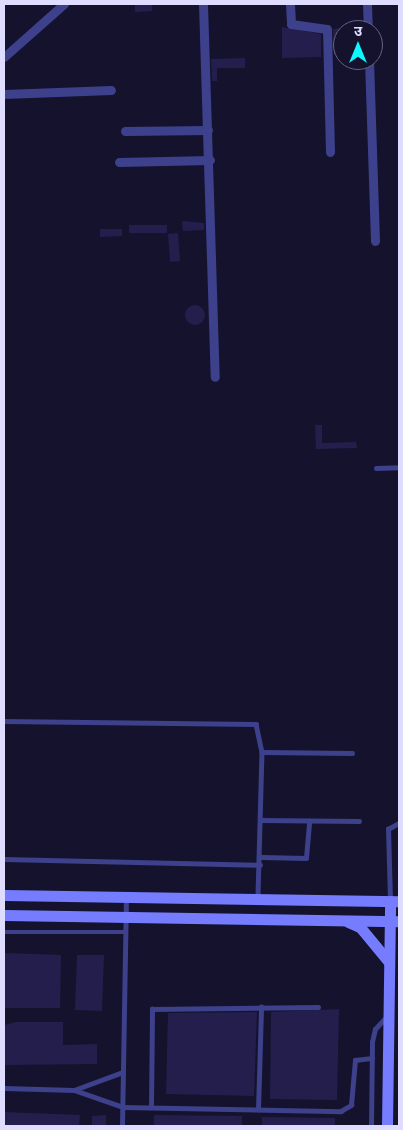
<!DOCTYPE html>
<meta charset="utf-8">
<style>
body{margin:0}
#map{position:relative;width:403px;height:1130px;overflow:hidden;background:#14122c;font-family:"Titillium Web","Noto Sans Devanagari",sans-serif}
div>[style]{position:absolute}
[style*='--x']{left:calc(var(--x)*1px);top:calc(var(--y)*1px);width:calc(var(--w)*1px);rotate:calc(var(--a)*1deg)}
.building>*{inset:0;background:#241e4d}
.round{border-radius:50%}
.service>*{height:4.5px;margin:-2.25px;padding:0 2.25px;transform-origin:2.25px;border-radius:2.25px;background:#3d408b}
.minor>*{height:9px;margin:-4.5px;padding:0 4.5px;transform-origin:4.5px;border-radius:4.5px;background:#3d408b}
.secondary>*{height:11px;margin:-5.5px;padding:0 5.5px;transform-origin:5.5px;border-radius:5.5px;background:#757cfe}
span{translate:-50% -50%;white-space:nowrap;text-align:center;line-height:1.15;-webkit-text-stroke:4.5px #14122c;paint-order:stroke}
.frame{position:absolute;inset:0;border:5px solid #dfddff;pointer-events:none}
.north{position:absolute;left:333px;top:20px;width:50px;height:50px;box-sizing:border-box;background:#14122c;border:1px solid #656380;border-radius:50%;rotate:0deg;font-size:14px;font-weight:700;line-height:20px;text-align:center;color:#dfddff}
.north::after{content:'';display:block;margin:auto;width:18px;height:22px;background:#0bf8fd;clip-path:polygon(50% 0,100% 100%,50% 72%,0 100%)}
</style>
<div id="map">
<div class="building">
<div style="clip-path:polygon(135px 4px,152px 4px,152px 11px,135px 12px)"></div>
<div style="clip-path:polygon(282px 27px,321px 34px,321px 57px,282px 58px)"></div>
<div style="clip-path:polygon(343px 28px,343px 55px,334px 55px,333px 29px)"></div>
<div style="clip-path:polygon(245px 58px,245px 68px,217px 68px,217px 81px,212px 81px,211px 59px)"></div>
<div style="clip-path:polygon(182px 221px,204px 223px,204px 230px,183px 231px)"></div>
<div style="clip-path:polygon(129px 225px,167px 225px,167px 233px,129px 233px)"></div>
<div style="clip-path:polygon(100px 229px,122px 229px,122px 236px,100px 237px)"></div>
<div style="clip-path:polygon(178px 233px,180px 261px,170px 262px,168px 234px)"></div>
<div class="round" style="left:185px;top:305px;width:20px;height:20px"></div>
<div style="clip-path:polygon(315px 425px,322px 425px,322px 443px,356px 442px,357px 448px,316px 449px)"></div>
<div style="clip-path:polygon(4px 953px,61px 955px,60px 1008px,4px 1008px)"></div>
<div style="clip-path:polygon(77px 955px,104px 955px,102px 1011px,75px 1010px)"></div>
<div style="clip-path:polygon(339px 1009px,337px 1100px,270px 1099px,271px 1012px)"></div>
<div style="clip-path:polygon(257px 1012px,254px 1096px,166px 1094px,168px 1013px)"></div>
<div style="clip-path:polygon(16px 1022px,63px 1022px,63px 1045px,97px 1044px,97px 1064px,4px 1065px,4px 1025px)"></div>
<div style="clip-path:polygon(4px 1112px,80px 1115px,79px 1126px,4px 1126px)"></div>
<div style="clip-path:polygon(106px 1115px,106px 1126px,92px 1126px,92px 1116px)"></div>
<div style="clip-path:polygon(154px 1115px,242px 1116px,242px 1126px,154px 1126px)"></div>
<div style="clip-path:polygon(262px 1117px,335px 1118px,335px 1126px,262px 1126px)"></div>
</div>
<div class="service">
<div style="--x:376;--y:468;--w:23;--a:-2"></div>
<div style="--x:4;--y:721;--w:252;--a:0.7"></div>
<div style="--x:256;--y:724;--w:29;--a:78"></div>
<div style="--x:262;--y:752;--w:146;--a:91.6"></div>
<div style="--x:262;--y:752;--w:90;--a:0.6"></div>
<div style="--x:261;--y:820;--w:98;--a:0.6"></div>
<div style="--x:261;--y:857;--w:45;--a:1.3"></div>
<div style="--x:306;--y:858;--w:37;--a:-85"></div>
<div style="--x:4;--y:859;--w:256;--a:1.3"></div>
<div style="--x:390;--y:900;--w:71;--a:-91.6"></div>
<div style="--x:388;--y:829;--w:13;--a:-29"></div>
<div style="--x:4;--y:932;--w:121;--a:0"></div>
<div style="--x:4;--y:1088;--w:70;--a:1.6"></div>
<div style="--x:74;--y:1090;--w:52;--a:-20.2"></div>
<div style="--x:74;--y:1090;--w:52;--a:19.1"></div>
<div style="--x:123;--y:1107;--w:218;--a:1.1"></div>
<div style="--x:341;--y:1111;--w:12;--a:-31"></div>
<div style="--x:351;--y:1105;--w:45;--a:-84.9"></div>
<div style="--x:355;--y:1060;--w:17;--a:-7"></div>
<div style="--x:151;--y:1107;--w:98;--a:-89.4"></div>
<div style="--x:152;--y:1009;--w:166;--a:-0.7"></div>
<div style="--x:258;--y:1110;--w:103;--a:-88.3"></div>
<div style="--x:122;--y:1126;--w:228;--a:-89"></div>
<div style="--x:371;--y:1126;--w:84;--a:-89.3"></div>
<div style="--x:372;--y:1042;--w:13;--a:-77"></div>
<div style="--x:375;--y:1029;--w:16;--a:-47"></div>
</div>
<div class="minor">
<div style="--x:203;--y:4;--w:373;--a:88.2"></div>
<div style="--x:290;--y:4;--w:20;--a:87"></div>
<div style="--x:291;--y:24;--w:36;--a:8"></div>
<div style="--x:327;--y:29;--w:123;--a:88.6"></div>
<div style="--x:367;--y:4;--w:26;--a:88"></div>
<div style="--x:4;--y:57;--w:80;--a:-41.5"></div>
<div style="--x:369;--y:60;--w:181;--a:88.1"></div>
<div style="--x:4;--y:94;--w:107;--a:-2.1"></div>
<div style="--x:125;--y:131;--w:83;--a:-0.7"></div>
<div style="--x:119;--y:162;--w:91;--a:-1.3"></div>
</div>
<div class="secondary">
<div style="--x:4;--y:895;--w:395;--a:0.9"></div>
<div style="--x:4;--y:915;--w:395;--a:0.9"></div>
<div style="--x:348;--y:922;--w:13;--a:23"></div>
<div style="--x:360;--y:927;--w:45;--a:50.4"></div>
<div style="--x:387;--y:1126;--w:225;--a:-89.2"></div>
</div>
<div class="frame"></div>
<div class="north">उ</div>
</div>
